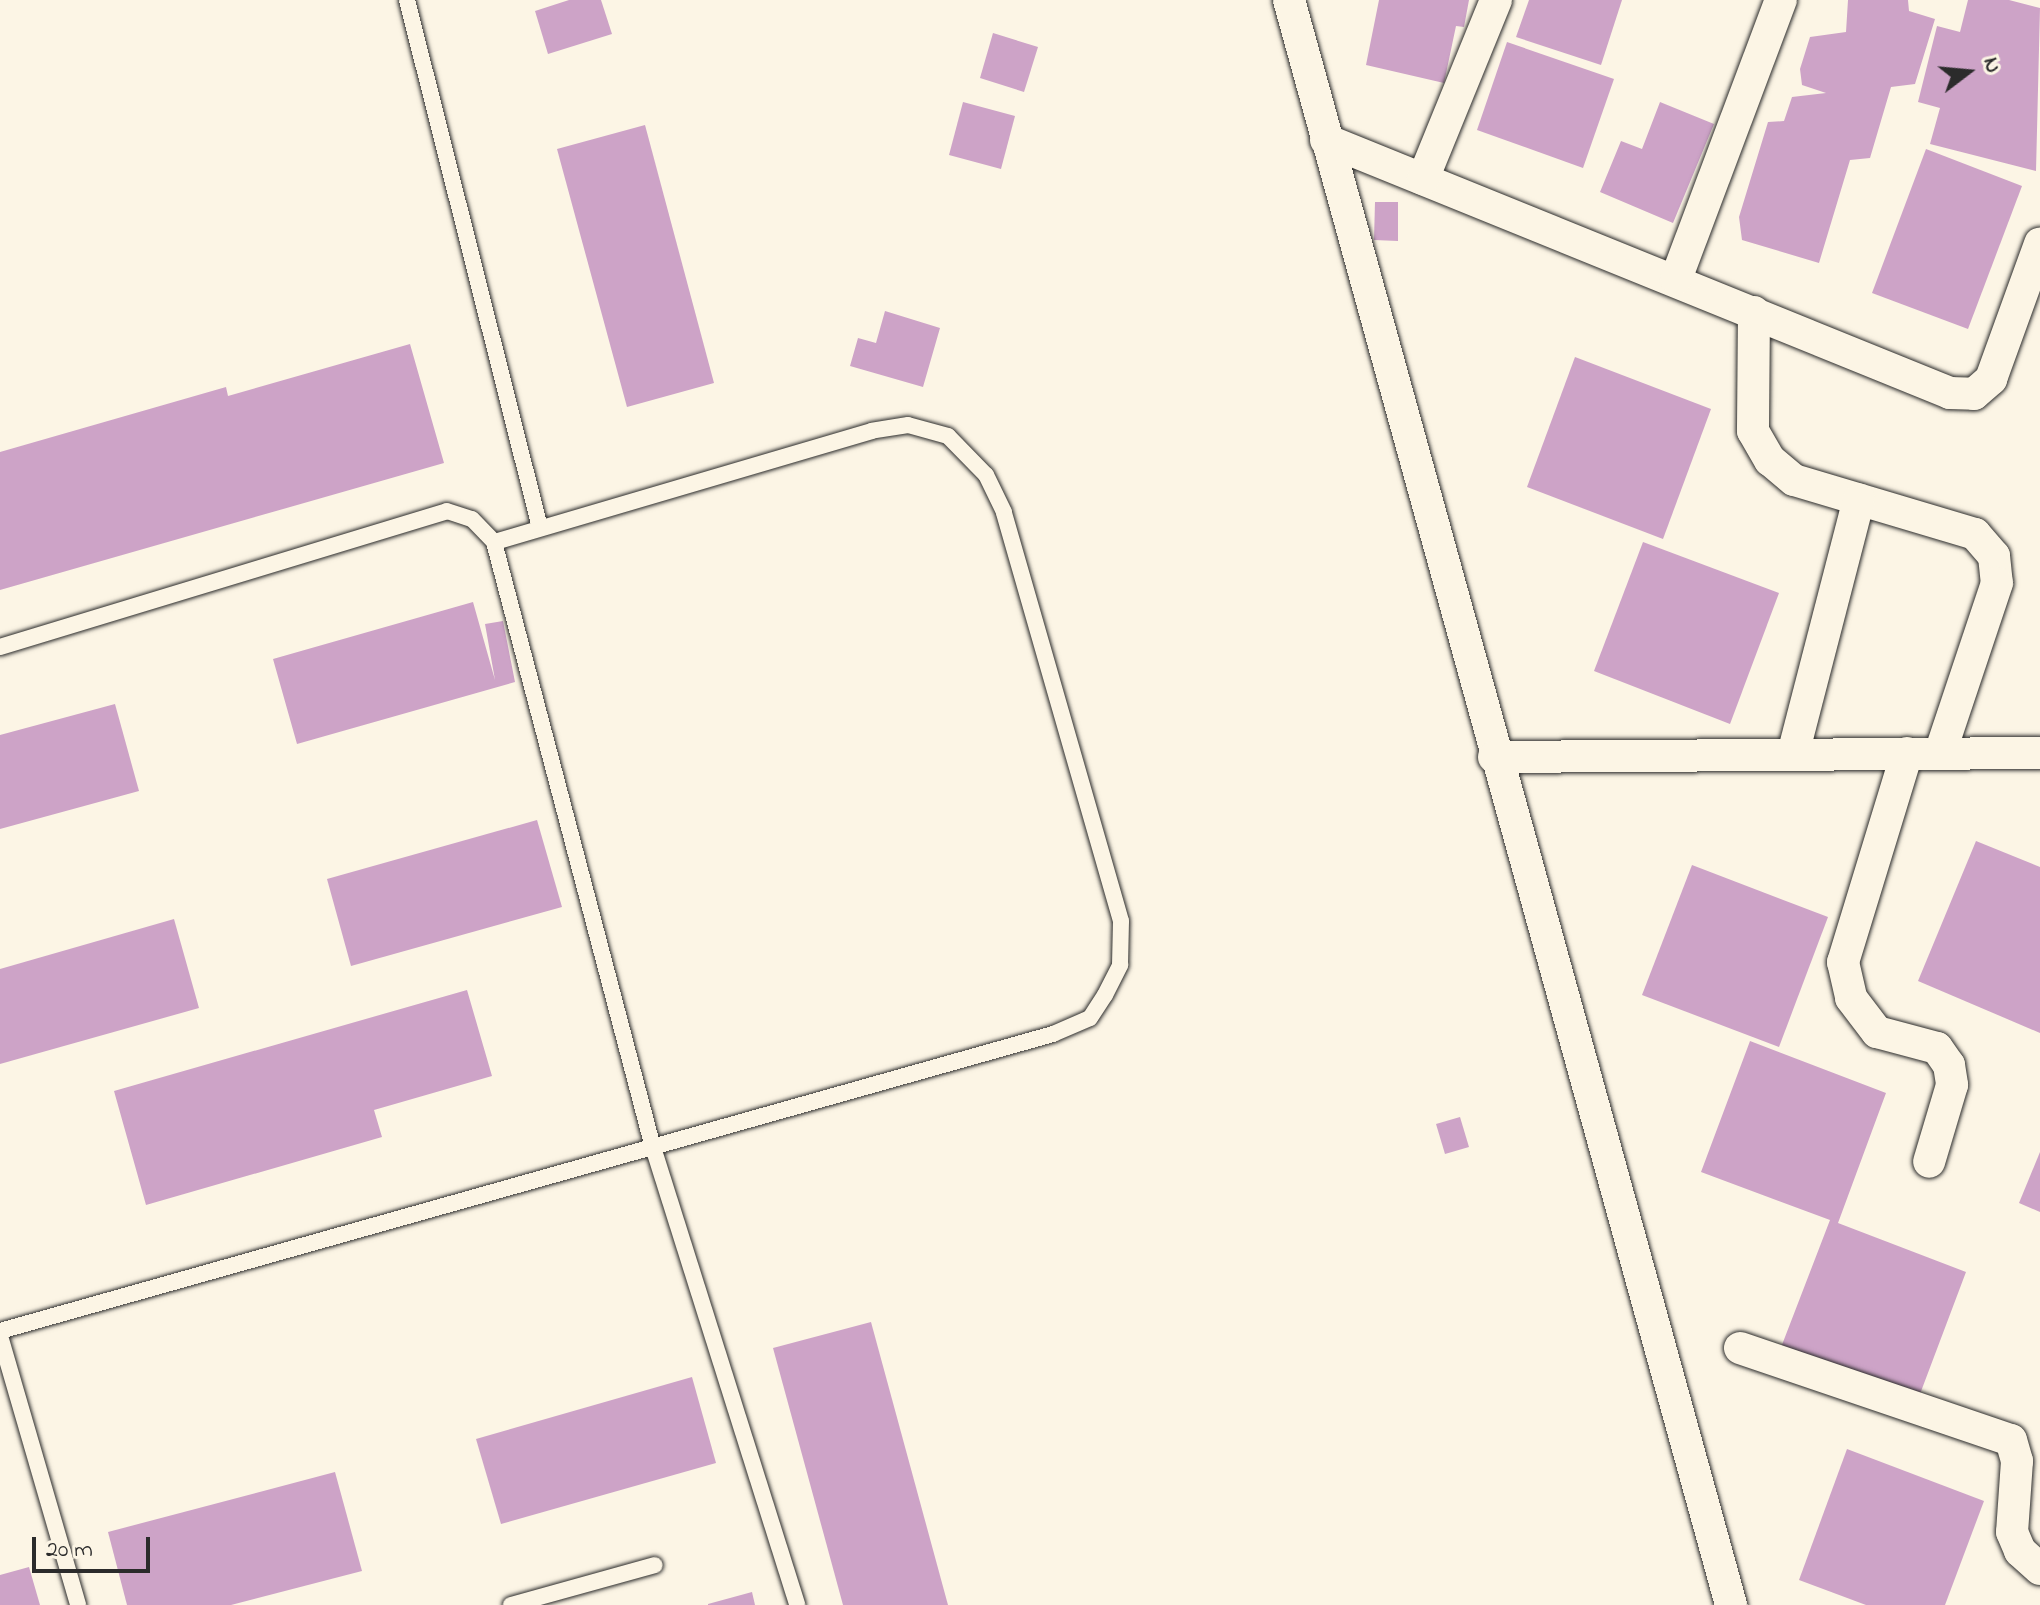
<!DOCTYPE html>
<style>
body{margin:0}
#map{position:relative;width:2040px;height:1605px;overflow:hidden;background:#fcf5e5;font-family:"Indie Flower",sans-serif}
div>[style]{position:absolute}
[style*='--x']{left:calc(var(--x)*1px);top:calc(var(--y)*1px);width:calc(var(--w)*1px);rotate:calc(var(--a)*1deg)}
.building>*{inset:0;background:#cda3c7}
.roads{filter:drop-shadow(0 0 2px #2b2b2b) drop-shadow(0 0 2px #2b2b2b)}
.service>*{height:16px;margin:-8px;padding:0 8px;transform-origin:8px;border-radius:8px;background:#fcf5e5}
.minor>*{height:32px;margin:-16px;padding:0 16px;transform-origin:16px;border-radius:16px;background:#fcf5e5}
span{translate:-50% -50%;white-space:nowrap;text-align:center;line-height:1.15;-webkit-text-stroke:6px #fcf5e5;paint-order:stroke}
.north{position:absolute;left:1928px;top:32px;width:80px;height:80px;-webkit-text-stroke:6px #fcf5e5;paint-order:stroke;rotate:74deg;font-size:22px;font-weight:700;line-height:32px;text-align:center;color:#2b2b2b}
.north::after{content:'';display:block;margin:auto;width:28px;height:36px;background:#2b2b2b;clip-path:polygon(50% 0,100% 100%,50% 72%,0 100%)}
.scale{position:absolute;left:32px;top:1537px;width:118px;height:36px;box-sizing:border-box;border:4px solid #2b2b2b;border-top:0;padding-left:10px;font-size:24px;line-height:28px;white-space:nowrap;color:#2b2b2b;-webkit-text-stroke:6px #fcf5e5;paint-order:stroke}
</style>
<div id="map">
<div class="building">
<div style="clip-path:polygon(569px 0,601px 0,612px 34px,548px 54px,535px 11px)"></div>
<div style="clip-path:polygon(1379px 0,1469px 0,1464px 27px,1456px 26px,1444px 83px,1366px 65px)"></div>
<div style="clip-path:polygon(1529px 0,1622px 0,1601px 65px,1516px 37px)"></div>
<div style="clip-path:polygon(1848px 0,1908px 0,1909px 11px,1935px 19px,1915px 84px,1891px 87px,1870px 158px,1850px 160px,1819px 263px,1742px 240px,1739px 217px,1768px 122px,1784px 121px,1792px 97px,1826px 93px,1802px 85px,1800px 69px,1810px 37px,1846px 32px)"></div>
<div style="clip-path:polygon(1968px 0,2009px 0,2040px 8px,2036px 171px,1930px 144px,1940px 108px,1918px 102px,1937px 26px,1960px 32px)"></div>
<div style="clip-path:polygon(993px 33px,1038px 47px,1024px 92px,980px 78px)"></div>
<div style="clip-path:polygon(1507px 42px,1614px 79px,1583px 168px,1477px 130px)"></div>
<div style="clip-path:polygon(963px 102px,1015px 116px,1001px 169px,949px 155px)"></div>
<div style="clip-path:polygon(1660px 102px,1714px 124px,1673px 223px,1600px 192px,1621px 141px,1642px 149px)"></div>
<div style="clip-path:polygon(645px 125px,714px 383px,627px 407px,557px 149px)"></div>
<div style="clip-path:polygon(1926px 149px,2022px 186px,1968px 329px,1872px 293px)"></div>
<div style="clip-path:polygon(1375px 202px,1398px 202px,1398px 241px,1374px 240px)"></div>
<div style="clip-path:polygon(885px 311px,940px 328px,923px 387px,850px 366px,858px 338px,876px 343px)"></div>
<div style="clip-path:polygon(410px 344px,444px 463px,0 590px,0 452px,226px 387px,228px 396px)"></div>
<div style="clip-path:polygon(1575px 357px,1711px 409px,1663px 539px,1527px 487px)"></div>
<div style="clip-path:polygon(1643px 542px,1779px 593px,1730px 724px,1594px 671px)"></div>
<div style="clip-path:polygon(473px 602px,495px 680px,485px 624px,503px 621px,515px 682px,297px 744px,273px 659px)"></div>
<div style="clip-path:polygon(115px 704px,139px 791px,0 829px,0 735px)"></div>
<div style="clip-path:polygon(537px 820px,562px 907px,351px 966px,327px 879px)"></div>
<div style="clip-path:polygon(1976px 841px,2040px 867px,2040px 1033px,1918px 981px)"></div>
<div style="clip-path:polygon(1692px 865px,1828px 917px,1779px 1047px,1642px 995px)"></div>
<div style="clip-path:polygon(174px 919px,199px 1008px,0 1064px,0 969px)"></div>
<div style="clip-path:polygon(467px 990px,492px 1076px,374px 1110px,382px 1137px,146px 1205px,114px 1091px)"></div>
<div style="clip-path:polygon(1750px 1041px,1886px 1093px,1838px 1223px,1966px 1272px,1917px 1402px,1780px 1350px,1830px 1220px,1701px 1172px)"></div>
<div style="clip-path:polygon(1460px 1117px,1469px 1147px,1445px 1154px,1436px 1124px)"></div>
<div style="clip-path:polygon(2040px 1152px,2040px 1212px,2019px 1203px)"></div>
<div style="clip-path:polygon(871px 1322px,948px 1605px,843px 1605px,773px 1348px)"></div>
<div style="clip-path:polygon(692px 1377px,716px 1463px,501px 1524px,476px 1439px)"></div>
<div style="clip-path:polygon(1847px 1449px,1984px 1501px,1945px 1605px,1866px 1605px,1799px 1580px)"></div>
<div style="clip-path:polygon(335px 1472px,362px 1571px,231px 1605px,127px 1605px,108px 1532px)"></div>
<div style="clip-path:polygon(29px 1567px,40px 1605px,0 1605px,0 1575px)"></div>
<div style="clip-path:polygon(752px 1592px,755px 1605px,708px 1605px,708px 1604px)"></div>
</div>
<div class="roads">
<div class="service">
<div style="--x:407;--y:0;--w:544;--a:75.86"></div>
<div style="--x:0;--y:647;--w:467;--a:-16.9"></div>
<div style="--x:447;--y:511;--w:26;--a:18"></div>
<div style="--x:472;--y:519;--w:32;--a:46"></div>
<div style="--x:494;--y:542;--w:622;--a:75.29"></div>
<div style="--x:652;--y:1144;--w:483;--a:72.5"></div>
<div style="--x:0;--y:1331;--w:1094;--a:-15.75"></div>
<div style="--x:1053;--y:1034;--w:40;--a:-23.4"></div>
<div style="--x:1090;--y:1018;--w:27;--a:-57"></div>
<div style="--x:1105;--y:995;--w:34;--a:-63"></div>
<div style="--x:1120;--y:965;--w:44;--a:-88.7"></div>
<div style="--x:1121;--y:921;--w:425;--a:-106"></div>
<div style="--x:1004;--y:512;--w:41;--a:-115.9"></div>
<div style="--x:986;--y:475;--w:54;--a:-134.3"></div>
<div style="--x:948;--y:436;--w:41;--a:-164.6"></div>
<div style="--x:908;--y:425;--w:36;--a:171"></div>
<div style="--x:872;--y:431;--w:394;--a:163.6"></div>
<div style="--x:0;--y:1336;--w:280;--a:73.8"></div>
<div style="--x:511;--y:1605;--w:149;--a:-15.5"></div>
</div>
<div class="minor">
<div style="--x:1289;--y:0;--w:1665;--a:74.6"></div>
<div style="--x:1326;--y:140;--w:673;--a:22.07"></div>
<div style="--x:1950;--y:393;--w:24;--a:2"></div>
<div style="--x:1974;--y:394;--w:23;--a:-41"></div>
<div style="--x:1991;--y:379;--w:144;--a:-70.1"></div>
<div style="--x:1423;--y:179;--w:193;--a:-67.8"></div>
<div style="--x:1676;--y:279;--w:298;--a:-69.4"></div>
<div style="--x:1754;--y:312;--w:119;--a:90.5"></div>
<div style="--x:1753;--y:431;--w:34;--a:60"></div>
<div style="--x:1770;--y:460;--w:31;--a:40"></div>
<div style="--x:1794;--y:480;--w:189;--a:16.6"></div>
<div style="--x:1975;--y:534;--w:29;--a:49"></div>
<div style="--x:1994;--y:556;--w:27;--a:84"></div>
<div style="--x:1997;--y:583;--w:179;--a:108.5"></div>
<div style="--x:1907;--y:753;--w:219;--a:107"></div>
<div style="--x:1843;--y:962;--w:37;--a:77"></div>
<div style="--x:1851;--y:998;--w:43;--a:52.6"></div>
<div style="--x:1877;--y:1032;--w:62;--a:14.9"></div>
<div style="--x:1937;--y:1048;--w:21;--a:55"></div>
<div style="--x:1949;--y:1065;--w:20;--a:81"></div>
<div style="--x:1952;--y:1085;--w:80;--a:106.6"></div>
<div style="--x:1793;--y:754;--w:263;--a:-75.5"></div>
<div style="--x:1494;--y:757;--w:546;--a:-0.42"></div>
<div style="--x:1740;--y:1348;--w:286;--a:18.8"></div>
<div style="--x:2011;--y:1440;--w:22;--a:74"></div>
<div style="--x:2017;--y:1461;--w:71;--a:94"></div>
<div style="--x:2012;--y:1532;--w:21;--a:67"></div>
<div style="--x:2020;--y:1551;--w:27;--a:42"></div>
</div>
</div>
<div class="north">N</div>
<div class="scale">20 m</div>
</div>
